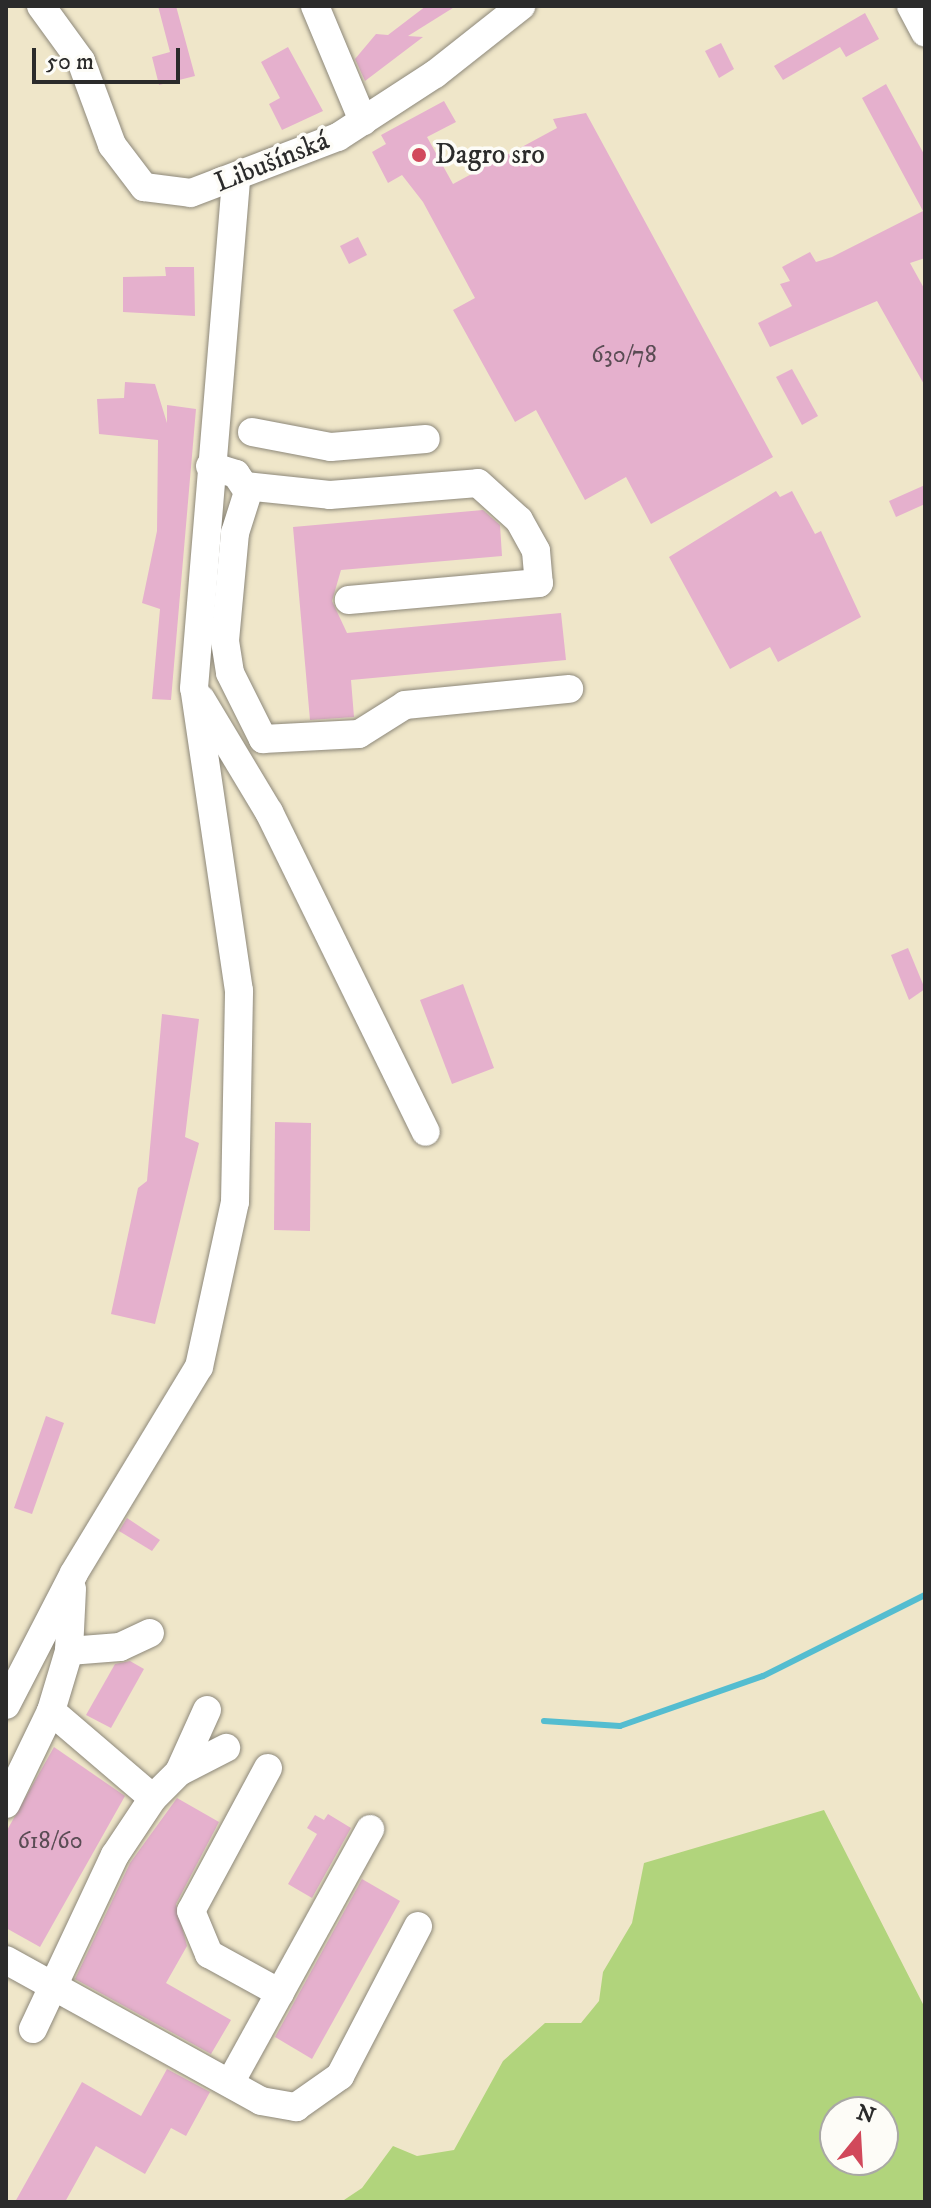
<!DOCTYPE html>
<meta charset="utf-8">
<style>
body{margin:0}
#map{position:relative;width:931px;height:2208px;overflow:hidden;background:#efe6c9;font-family:"IM FELL DW Pica",serif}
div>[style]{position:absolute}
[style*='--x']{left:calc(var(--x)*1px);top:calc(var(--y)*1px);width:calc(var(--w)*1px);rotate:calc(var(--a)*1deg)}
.green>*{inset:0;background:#b1d47c}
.stream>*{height:6px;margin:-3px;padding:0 3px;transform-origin:3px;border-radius:3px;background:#54bdd0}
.building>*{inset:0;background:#e5b0cd}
.roads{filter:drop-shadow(0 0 2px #8d887a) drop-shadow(0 0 2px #8d887a)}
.minor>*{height:28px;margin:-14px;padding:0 14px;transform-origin:14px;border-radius:14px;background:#fff}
.dots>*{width:22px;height:22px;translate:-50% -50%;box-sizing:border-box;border:4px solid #fdfcf7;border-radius:50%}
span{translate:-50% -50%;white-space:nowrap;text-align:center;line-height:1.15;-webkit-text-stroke:7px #fdfcf7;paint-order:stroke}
.number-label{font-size:24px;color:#5a4c54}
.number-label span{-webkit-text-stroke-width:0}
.poi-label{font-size:28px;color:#2b2b2b}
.left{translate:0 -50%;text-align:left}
.street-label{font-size:28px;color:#2b2b2b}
.frame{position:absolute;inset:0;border:8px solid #2b2b2b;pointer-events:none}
.north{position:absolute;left:819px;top:2096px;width:80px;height:80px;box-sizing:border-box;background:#fdfcf7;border:2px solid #a9a8a5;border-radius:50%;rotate:18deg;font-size:22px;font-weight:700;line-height:32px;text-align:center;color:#2b2b2b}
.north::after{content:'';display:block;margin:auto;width:28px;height:36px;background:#d1495b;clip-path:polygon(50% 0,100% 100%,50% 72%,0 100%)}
.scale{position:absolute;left:32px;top:48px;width:148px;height:36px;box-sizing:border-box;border:4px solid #2b2b2b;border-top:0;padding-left:10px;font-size:24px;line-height:28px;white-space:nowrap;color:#2b2b2b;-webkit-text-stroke:6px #fdfcf7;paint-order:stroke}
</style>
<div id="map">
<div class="green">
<div style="clip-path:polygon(evenodd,824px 1810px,925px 2008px,925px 2202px,341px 2202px,362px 2188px,393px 2146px,417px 2156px,454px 2150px,503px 2061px,545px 2023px,581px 2023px,599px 2001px,603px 1972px,632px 1923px,644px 1863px,824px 1810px,835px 2112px,883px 2112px,883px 2160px,835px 2160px,835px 2112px)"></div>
</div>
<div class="stream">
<div style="--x:544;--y:1721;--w:76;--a:3.8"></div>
<div style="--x:620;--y:1726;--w:151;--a:-19.3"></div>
<div style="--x:763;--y:1676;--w:181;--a:-26.6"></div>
</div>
<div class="building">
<div style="clip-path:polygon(158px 6px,176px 6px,195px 76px,159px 85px,152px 57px,170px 52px)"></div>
<div style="clip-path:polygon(426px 6px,456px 6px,408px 36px,423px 37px,365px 81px,355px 59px,376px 34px,388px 35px)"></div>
<div style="clip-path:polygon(865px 13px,879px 39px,846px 57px,840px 47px,783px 80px,774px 66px)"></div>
<div style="clip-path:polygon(721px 43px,734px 69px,719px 78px,705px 51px)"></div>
<div style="clip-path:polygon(288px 47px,323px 111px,282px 130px,269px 104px,280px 98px,261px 62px)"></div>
<div style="clip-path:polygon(886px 84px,925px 156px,925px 258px,910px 263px,925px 290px,925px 386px,877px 301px,770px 347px,758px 323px,792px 306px,780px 284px,790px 281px,782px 267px,810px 252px,816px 262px,832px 257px,923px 211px,862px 98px)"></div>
<div style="clip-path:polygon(444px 101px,456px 122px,427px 137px,453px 184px,557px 128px,553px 119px,586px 113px,773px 457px,651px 524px,626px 477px,585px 500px,536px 410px,515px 422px,453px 310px,475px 298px,423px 202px,402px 175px,388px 183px,372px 152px,386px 144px,381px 135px)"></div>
<div style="clip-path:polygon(358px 237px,367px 255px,349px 264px,340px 246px)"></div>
<div style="clip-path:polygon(165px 267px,194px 267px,195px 316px,123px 312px,123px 277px,166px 276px)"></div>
<div style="clip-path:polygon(792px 369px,818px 416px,802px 425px,776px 377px)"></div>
<div style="clip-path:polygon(125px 382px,155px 384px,167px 423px,167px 405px,196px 409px,171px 700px,152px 699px,160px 609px,142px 603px,157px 531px,158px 440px,99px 434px,97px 399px,124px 398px)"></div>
<div style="clip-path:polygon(925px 485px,925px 504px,896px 517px,889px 501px)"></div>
<div style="clip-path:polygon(776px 491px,780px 497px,792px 491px,815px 534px,821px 531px,861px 617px,778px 662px,770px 647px,730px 669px,669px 557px)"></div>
<div style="clip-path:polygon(483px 510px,500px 525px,502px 556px,341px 570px,332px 601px,347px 633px,561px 613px,566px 660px,351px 680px,354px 717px,310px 720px,293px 527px)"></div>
<div style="clip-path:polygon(908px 948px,925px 989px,909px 1000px,891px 955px)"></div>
<div style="clip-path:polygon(463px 984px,494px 1068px,452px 1084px,420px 1000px)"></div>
<div style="clip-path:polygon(162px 1014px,199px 1019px,185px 1137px,199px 1143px,155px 1324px,111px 1314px,138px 1188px,147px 1181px)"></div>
<div style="clip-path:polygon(275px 1122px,311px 1123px,310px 1231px,274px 1230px)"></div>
<div style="clip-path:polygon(46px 1416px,64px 1423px,32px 1514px,14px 1508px)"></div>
<div style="clip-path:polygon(127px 1518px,160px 1540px,152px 1551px,119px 1531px)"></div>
<div style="clip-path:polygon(130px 1661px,144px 1669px,111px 1728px,86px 1715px,115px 1664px)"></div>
<div style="clip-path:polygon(54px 1747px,125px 1796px,40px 1947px,6px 1928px,6px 1832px)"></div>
<div style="clip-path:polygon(177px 1798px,219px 1822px,176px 1904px,187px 1946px,166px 1983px,231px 2020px,211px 2054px,75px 1979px,130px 1863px)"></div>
<div style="clip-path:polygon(328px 1814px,351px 1828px,312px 1898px,288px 1884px,317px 1834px,307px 1828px,315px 1815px,324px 1820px)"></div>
<div style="clip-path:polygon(362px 1879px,400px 1901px,312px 2059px,275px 2037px)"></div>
<div style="clip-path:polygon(167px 2069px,210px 2092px,186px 2136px,171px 2128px,145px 2174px,96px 2146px,65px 2202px,15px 2202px,82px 2082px,141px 2116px)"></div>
</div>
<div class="roads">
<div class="minor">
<div style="--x:41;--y:6;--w:68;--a:54"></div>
<div style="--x:81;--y:61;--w:90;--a:69.7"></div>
<div style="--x:112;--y:145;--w:53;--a:52.7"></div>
<div style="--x:144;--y:187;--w:47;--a:7.3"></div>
<div style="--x:191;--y:193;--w:157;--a:-20.9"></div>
<div style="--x:338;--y:137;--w:116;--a:-33"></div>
<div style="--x:435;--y:74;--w:110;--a:-38.3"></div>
<div style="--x:315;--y:6;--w:125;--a:67.3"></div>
<div style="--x:911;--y:6;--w:30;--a:62"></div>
<div style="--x:252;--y:432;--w:80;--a:10.8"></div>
<div style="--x:331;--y:447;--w:95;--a:-4.8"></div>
<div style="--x:210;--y:466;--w:27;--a:17"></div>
<div style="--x:236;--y:474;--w:22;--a:56"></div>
<div style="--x:248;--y:492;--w:43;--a:107.6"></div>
<div style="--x:235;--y:533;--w:108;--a:95.3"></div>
<div style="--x:225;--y:641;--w:32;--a:81"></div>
<div style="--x:230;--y:673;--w:74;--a:63.4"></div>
<div style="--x:263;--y:739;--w:96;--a:-3"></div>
<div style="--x:359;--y:734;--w:54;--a:-32.2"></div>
<div style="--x:405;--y:705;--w:165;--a:-5.6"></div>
<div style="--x:245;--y:486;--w:85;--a:6"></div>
<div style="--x:330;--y:495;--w:148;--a:-4.6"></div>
<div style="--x:478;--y:483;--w:55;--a:42.1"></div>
<div style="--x:519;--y:520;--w:35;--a:61"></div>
<div style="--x:536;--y:551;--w:32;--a:85"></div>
<div style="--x:539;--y:583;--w:191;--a:174.9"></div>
<div style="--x:201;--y:699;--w:132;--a:59"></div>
<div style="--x:269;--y:812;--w:356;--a:63.9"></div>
<div style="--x:72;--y:1589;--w:62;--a:92.8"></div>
<div style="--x:69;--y:1651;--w:51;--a:-4.5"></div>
<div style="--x:120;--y:1647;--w:33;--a:-25"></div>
<div style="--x:6;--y:1705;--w:148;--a:-62.7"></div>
<div style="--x:74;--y:1573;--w:241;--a:-58.8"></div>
<div style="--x:199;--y:1367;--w:169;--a:-77.7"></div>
<div style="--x:235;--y:1202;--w:211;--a:-88.9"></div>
<div style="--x:239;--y:991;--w:306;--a:-98.4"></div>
<div style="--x:194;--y:688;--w:510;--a:-85.27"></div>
<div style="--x:51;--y:1711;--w:134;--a:40.5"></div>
<div style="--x:268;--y:1768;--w:162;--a:118.3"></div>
<div style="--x:191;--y:1911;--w:47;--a:67.3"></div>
<div style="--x:209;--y:1954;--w:81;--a:28.8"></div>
<div style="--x:179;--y:1772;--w:68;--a:-65.7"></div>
<div style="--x:6;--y:1804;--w:103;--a:-64.2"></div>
<div style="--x:51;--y:1711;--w:63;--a:-73.3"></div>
<div style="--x:6;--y:1960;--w:291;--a:28.9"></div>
<div style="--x:261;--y:2101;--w:36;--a:10"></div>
<div style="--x:296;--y:2107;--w:54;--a:-35.2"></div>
<div style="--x:340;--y:2076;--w:169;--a:-62.5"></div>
<div style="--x:33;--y:2029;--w:192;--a:-64.8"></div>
<div style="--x:115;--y:1855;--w:69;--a:-56.3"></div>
<div style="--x:153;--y:1798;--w:37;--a:-45"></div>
<div style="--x:179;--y:1772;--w:53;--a:-27.1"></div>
<div style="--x:230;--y:2083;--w:290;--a:-61.1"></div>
</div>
</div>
<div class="dots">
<div style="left:419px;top:155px;background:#d1495b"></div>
</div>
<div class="number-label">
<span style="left:624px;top:356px">630/78</span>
<span style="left:50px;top:1842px">618/60</span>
</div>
<div class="poi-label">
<span class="left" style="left:435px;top:155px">Dagro sro</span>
</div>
<div class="street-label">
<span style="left:272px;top:162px;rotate:-22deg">Libušínská</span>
</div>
<div class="frame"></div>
<div class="north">N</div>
<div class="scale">50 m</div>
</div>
